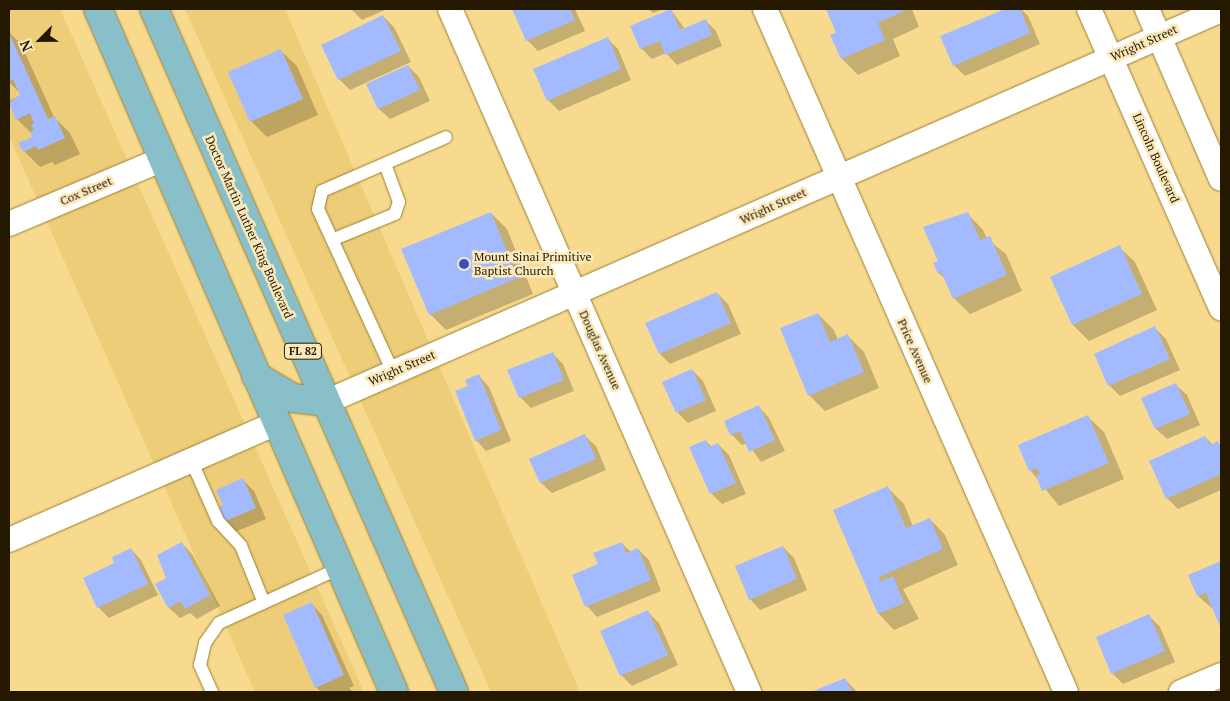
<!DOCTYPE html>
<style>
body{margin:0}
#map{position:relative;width:1230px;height:701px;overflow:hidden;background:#f7da8e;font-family:"PT Serif",serif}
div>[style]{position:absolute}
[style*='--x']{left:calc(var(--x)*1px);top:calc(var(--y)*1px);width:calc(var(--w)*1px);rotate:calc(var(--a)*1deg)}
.built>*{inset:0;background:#edcd78}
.shadow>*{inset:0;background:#0003}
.building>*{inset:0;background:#a3baff}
.roads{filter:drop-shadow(0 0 1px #9b8033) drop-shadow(0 0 1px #9b8033)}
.service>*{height:12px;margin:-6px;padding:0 6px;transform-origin:6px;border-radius:6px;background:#fff}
.minor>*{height:24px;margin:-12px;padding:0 12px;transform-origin:12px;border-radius:12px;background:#fff}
.primary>*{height:28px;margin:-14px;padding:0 14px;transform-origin:14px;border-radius:14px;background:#88bfc8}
.dots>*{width:14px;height:14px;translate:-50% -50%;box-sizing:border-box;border:2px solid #fae9bd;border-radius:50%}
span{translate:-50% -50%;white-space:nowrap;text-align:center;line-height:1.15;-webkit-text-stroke:5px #fae9bd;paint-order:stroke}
.shield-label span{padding:1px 4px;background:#fae9bd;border:1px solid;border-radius:4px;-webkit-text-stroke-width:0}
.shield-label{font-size:11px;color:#241900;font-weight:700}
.street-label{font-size:12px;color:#241900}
.poi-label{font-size:12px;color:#241900}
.left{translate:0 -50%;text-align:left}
.frame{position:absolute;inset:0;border:10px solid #241900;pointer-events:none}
.north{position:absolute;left:15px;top:15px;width:50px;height:50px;-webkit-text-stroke:4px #fae9bd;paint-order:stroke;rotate:247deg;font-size:14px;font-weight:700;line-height:20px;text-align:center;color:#241900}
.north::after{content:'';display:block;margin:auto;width:18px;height:22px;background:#241900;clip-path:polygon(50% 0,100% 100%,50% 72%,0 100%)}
</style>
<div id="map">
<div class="built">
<div style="clip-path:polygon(9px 9px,60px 9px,364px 692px,255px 692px,9px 136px)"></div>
<div style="clip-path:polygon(185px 9px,285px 9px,580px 692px,491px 692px)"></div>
</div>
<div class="shadow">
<div style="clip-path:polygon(351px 9px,387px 9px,362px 20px)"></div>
<div style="clip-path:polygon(514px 9px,575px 9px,585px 31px,538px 51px,527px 40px)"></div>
<div style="clip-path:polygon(648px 9px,664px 9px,653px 13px)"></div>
<div style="clip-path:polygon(912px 9px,919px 27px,893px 39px,900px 56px,858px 75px,842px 59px,837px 34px,827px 10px)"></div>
<div style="clip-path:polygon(1008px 9px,1021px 9px,1028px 16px,1040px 44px,965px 76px,954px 65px,942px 37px)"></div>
<div style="clip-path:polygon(671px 10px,685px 29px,706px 21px,716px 31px,722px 46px,677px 65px,666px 53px,652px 59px,641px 48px)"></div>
<div style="clip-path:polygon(383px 16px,394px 27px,411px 62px,350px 90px,339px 79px)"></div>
<div style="clip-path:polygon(9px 32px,21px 44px,54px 117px,70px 133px,80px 154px,55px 165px,52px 162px,40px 167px,24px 151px,33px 135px,17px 119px,9px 101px,22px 95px,9px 82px)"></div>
<div style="clip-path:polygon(607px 38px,618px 49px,631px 80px,559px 111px,548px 100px)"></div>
<div style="clip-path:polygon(281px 51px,297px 66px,318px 115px,267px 137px,251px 121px)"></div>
<div style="clip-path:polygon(408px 66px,419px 77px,430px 101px,390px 119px,379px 109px,368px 85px)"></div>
<div style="clip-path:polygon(491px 213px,507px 229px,533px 294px,446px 330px,430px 314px)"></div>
<div style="clip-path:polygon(968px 214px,983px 230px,987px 239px,1006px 254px,1022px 291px,970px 314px,954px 298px,947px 281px,939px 273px,940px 261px)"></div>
<div style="clip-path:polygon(1119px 247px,1135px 262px,1157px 310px,1089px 341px,1073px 325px,1051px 277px)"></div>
<div style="clip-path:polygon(717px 293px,728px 304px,741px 334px,670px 364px,660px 354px)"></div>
<div style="clip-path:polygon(818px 314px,834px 330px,838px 340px,848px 336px,864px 352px,879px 388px,825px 411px,809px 395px)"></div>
<div style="clip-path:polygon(1155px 328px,1166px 339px,1180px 370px,1120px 396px,1109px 385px)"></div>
<div style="clip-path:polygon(552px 353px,563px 364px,574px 391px,531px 408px,520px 397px)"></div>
<div style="clip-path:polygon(692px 370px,703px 381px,716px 411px,688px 423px,677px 412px)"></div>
<div style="clip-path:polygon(479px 376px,489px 387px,511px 441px,486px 451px,476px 440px,469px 386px)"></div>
<div style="clip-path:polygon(1176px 385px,1187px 395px,1200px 425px,1167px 439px,1156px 429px)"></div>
<div style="clip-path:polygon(759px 407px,769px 418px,785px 451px,761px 462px,747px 443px,742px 445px,731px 434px)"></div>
<div style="clip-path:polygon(1088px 417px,1104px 432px,1124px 479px,1059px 506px,1030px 470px)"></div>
<div style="clip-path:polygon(585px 436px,596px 446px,606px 470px,552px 493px,541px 483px)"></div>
<div style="clip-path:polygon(1205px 437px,1213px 445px,1218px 443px,1221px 446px,1221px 490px,1178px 509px,1167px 498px)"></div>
<div style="clip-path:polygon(706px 441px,712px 447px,718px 444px,729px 455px,746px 494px,722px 504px,711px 493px)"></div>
<div style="clip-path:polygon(243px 480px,254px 491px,266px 519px,235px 532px,224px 521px,224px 506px)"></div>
<div style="clip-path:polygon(888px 488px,904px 504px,913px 526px,930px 519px,945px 535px,958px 565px,903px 589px,919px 619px,894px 630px,879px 614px,834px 511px)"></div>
<div style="clip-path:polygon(182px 543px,192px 554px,220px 606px,197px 619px,190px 613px,180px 618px,169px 608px,157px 585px,167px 579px)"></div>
<div style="clip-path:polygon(621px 543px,631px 552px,638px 549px,649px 560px,661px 591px,597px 617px,587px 606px,574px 576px,600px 565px)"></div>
<div style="clip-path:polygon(783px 547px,794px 558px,807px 590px,760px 610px,750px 599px)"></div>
<div style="clip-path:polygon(131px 549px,141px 560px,158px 595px,109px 618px,98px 607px,116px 564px)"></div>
<div style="clip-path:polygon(1221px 562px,1221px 626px,1215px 611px,1198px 596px,1189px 576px)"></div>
<div style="clip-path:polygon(312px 604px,322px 615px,354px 686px,349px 688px,353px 692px,321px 692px,316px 687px)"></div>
<div style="clip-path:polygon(648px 612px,659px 623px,678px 665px,632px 686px,621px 675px)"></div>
<div style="clip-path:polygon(1149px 616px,1160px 627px,1175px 662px,1123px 684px,1112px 673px)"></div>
<div style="clip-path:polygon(845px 679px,857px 692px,814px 692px)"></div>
</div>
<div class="building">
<div style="clip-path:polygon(512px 9px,570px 9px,575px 20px,526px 41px)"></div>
<div style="clip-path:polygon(671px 9px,680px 30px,706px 19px,712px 35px,665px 55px,660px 41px,640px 49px,630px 26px)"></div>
<div style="clip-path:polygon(826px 9px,903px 9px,904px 11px,878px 23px,885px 40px,841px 59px,830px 35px,836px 33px)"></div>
<div style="clip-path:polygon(1005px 9px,1020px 9px,1030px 33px,953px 66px,940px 36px)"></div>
<div style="clip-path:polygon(383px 15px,401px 51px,338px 80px,321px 45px)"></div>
<div style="clip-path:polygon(9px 33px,48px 119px,55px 116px,65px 138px,38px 150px,36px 146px,23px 152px,18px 143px,32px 137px,30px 132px,34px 130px,31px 125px,34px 124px,30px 113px,16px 120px,9px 103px,20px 95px,13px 79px,9px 81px)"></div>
<div style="clip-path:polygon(608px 37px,621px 69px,547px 101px,533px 69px)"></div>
<div style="clip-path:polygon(281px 49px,303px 99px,250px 122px,228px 72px)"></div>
<div style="clip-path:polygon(408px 65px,420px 90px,378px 109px,366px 84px)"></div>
<div style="clip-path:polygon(491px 212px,518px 278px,429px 315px,401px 249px)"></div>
<div style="clip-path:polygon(968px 212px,980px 240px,990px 236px,1007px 275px,953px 299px,941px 272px,938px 274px,933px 263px,938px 261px,923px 227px)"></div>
<div style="clip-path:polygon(1120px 245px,1142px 294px,1072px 325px,1050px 277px)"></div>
<div style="clip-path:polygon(717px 292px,731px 323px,659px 354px,645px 323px)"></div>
<div style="clip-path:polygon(818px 313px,830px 342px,848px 334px,864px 372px,808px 396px,780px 328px)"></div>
<div style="clip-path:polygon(1155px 326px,1170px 359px,1108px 386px,1094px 354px)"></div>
<div style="clip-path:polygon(553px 352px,564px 380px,519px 398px,507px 370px)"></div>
<div style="clip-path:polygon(692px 369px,706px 400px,676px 413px,662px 382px)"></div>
<div style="clip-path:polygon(479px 374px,501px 430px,475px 441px,455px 391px,468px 386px,465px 380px)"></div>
<div style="clip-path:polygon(1176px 383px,1190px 414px,1155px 429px,1141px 398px)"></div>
<div style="clip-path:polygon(759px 405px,775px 440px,749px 452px,740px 431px,730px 435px,724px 421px)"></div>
<div style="clip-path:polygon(1088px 415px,1109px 463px,1042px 491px,1036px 475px,1040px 474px,1037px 468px,1029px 471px,1018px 445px)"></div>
<div style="clip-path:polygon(585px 434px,596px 459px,540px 483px,529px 459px)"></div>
<div style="clip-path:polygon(1205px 436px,1210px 445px,1218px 441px,1221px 449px,1221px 474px,1166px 499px,1149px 461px)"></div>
<div style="clip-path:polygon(706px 440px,709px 447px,718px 443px,736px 483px,710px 494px,689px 447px)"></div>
<div style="clip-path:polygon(243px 478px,256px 508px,223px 522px,217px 508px,223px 505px,216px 490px)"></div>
<div style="clip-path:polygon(888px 486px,906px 528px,930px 518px,943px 549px,879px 577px,880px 582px,893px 576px,904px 603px,878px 614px,833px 510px)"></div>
<div style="clip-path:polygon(182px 542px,210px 595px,185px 609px,180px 601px,168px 608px,155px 584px,166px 578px,157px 555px)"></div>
<div style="clip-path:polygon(622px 542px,626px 553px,638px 548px,651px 580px,585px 607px,572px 575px,598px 564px,593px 553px)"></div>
<div style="clip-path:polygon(783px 546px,797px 579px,749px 600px,735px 566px)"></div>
<div style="clip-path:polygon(131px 548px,148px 584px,97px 608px,83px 578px,114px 563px,112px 557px)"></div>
<div style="clip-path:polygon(1221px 561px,1221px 629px,1206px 593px,1197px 596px,1188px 575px)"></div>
<div style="clip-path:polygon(312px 602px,344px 675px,315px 688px,283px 615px)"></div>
<div style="clip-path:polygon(648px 610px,668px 655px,620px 676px,600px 631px)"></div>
<div style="clip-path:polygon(1149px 614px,1165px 651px,1111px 674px,1096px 637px)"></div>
<div style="clip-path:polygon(845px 678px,852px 692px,811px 692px)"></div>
</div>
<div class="roads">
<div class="service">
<div style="--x:334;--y:239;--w:66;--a:-22.3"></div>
<div style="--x:395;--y:214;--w:13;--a:-72"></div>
<div style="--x:399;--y:202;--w:40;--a:-110.2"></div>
<div style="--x:393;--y:372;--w:179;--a:-114.7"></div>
<div style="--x:318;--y:209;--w:18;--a:-77"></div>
<div style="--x:322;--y:191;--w:135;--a:-23.5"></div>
<div style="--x:191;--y:460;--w:67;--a:66.1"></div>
<div style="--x:218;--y:521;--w:34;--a:47"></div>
<div style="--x:241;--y:546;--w:61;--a:68"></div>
<div style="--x:212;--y:692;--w:30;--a:-114"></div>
<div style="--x:200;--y:665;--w:23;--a:-77"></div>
<div style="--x:205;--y:643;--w:24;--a:-55"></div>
<div style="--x:219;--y:623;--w:133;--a:-24.4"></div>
</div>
<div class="minor">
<div style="--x:450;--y:9;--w:746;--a:66.36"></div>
<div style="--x:765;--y:9;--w:746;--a:66.22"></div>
<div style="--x:1089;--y:9;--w:327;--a:66.2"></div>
<div style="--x:1147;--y:9;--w:185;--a:66.5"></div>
<div style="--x:9;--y:224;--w:167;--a:-22.9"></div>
<div style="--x:326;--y:402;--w:977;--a:-23.65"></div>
<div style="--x:9;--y:540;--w:292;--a:-23.6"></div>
<div style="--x:1181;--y:692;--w:43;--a:-23"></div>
</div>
<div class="primary">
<div style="--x:98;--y:9;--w:744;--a:66.57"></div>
<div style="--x:154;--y:9;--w:746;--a:66.29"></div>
<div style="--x:256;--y:376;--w:43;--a:30.7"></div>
<div style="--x:293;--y:398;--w:33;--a:7"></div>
</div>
</div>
<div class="dots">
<div style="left:464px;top:264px;background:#384fc1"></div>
</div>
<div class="shield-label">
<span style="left:303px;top:351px">FL 82</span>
</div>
<div class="street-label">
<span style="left:1144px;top:43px;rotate:-24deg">Wright Street</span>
<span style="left:1156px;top:158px;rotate:66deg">Lincoln Boulevard</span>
<span style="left:86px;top:191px;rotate:-23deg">Cox Street</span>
<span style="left:773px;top:206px;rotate:-24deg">Wright Street</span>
<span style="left:249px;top:227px;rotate:66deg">Doctor Martin Luther King Boulevard</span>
<span style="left:600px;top:350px;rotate:66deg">Douglas Avenue</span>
<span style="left:915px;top:351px;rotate:66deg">Price Avenue</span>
<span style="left:402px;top:368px;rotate:-23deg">Wright Street</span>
</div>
<div class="poi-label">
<span class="left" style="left:474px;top:264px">Mount Sinai Primitive<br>Baptist Church</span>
</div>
<div class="frame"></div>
<div class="north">N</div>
</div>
